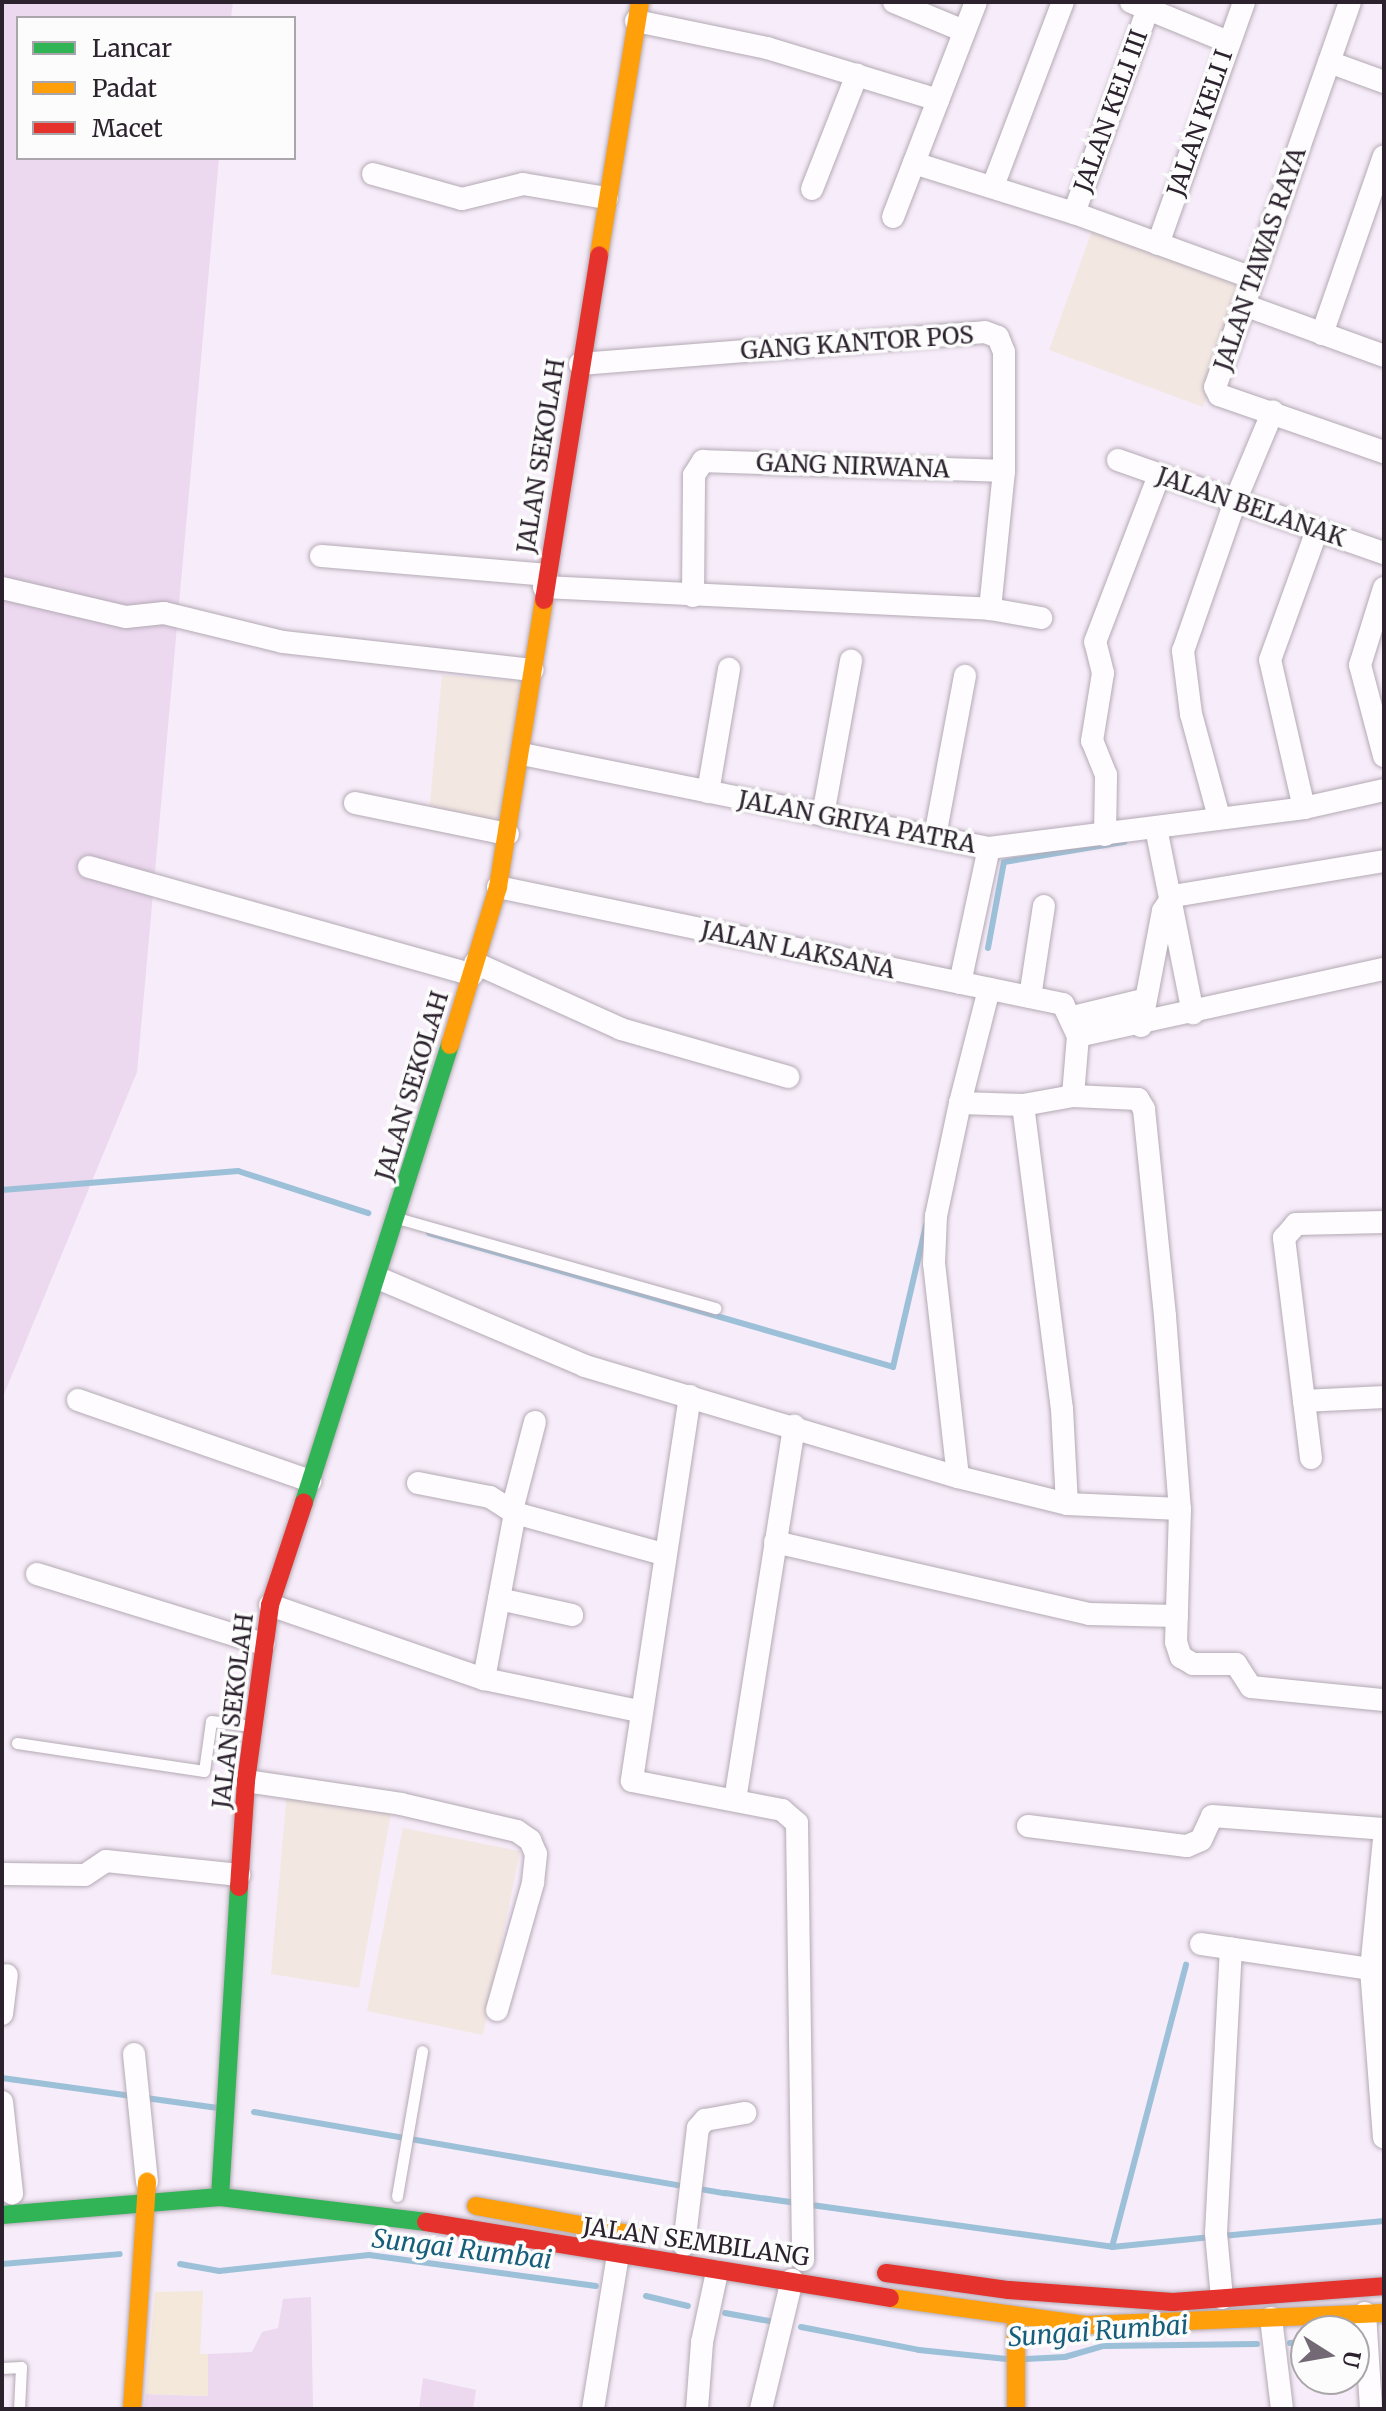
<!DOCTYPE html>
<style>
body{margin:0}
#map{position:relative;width:1386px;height:2411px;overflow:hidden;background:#f7ecf9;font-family:Merriweather,serif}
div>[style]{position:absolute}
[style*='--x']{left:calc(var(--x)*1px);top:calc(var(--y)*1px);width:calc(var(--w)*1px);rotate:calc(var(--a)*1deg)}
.education>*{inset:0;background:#f3e7e2}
.green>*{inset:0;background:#ecd8ef}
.sand>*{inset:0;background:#f3e8da}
.stream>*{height:6px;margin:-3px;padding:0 3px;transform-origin:3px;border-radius:3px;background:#9bc0d8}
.roads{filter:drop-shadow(0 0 2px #b3aab5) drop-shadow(0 0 2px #b3aab5)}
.lane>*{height:11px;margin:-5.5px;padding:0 5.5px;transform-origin:5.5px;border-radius:5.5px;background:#fefcfe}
.street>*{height:22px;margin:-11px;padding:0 11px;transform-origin:11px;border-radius:11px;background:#fefcfe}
.fast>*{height:18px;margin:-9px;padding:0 9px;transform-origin:9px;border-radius:9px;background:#30b455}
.slow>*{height:18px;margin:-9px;padding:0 9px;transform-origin:9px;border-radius:9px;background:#ff9f0a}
.jam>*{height:18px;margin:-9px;padding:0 9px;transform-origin:9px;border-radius:9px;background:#e5322d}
span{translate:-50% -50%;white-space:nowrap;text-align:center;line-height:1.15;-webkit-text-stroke:7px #fcfcfc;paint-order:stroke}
.street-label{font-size:24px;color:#2c222e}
.water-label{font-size:26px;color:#175e7c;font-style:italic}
.frame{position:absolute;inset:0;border:4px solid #2c222e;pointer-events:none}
.legend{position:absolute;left:16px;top:16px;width:280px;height:144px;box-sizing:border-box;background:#fcfcfc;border:2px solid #a9a5aa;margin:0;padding:10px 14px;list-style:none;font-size:24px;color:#2c222e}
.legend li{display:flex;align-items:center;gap:16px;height:40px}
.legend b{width:40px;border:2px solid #a9a5aa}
.north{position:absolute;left:1290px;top:2315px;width:80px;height:80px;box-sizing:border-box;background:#fcfcfc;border:2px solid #a9a5aa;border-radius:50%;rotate:101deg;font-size:22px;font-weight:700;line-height:32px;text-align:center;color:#2c222e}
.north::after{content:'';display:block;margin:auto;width:28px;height:36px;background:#736975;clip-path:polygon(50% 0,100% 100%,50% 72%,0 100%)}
</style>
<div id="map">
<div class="education">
<div style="clip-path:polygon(1092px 231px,1246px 288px,1203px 407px,1049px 350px)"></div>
<div style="clip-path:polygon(442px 675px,520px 681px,502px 824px,429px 814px)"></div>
<div style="clip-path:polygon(287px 1792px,392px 1808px,359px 1988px,271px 1974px)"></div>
<div style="clip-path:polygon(403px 1828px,520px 1851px,483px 2035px,367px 2011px)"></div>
</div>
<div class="green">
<div style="clip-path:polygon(2px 2px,233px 2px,231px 18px,18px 18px,18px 158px,219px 158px,137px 1072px,2px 1399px)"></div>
<div style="clip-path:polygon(311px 2297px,313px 2409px,144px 2409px,146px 2394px,207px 2396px,208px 2354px,252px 2352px,262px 2332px,278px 2328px,283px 2299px)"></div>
<div style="clip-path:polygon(423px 2378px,476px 2390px,473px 2409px,419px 2409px)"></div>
</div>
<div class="sand">
<div style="clip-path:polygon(203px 2291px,200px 2354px,208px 2354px,208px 2396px,146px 2394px,155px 2292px)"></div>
</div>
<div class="stream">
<div style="--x:988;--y:948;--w:87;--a:-79.5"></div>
<div style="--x:1004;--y:862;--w:122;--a:-9.5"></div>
<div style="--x:2;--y:1190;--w:237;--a:-4.6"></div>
<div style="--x:238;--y:1171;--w:137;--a:17.9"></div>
<div style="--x:429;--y:1233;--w:483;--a:16.1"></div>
<div style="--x:893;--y:1367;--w:146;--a:-76.9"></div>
<div style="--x:2;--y:2078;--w:218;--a:7.9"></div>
<div style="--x:254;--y:2112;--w:478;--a:9.8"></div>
<div style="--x:725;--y:2193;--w:391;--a:7.9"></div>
<div style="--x:1112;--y:2247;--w:100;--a:-5.8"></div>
<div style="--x:1222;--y:2236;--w:163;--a:-5.3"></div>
<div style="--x:1112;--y:2247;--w:292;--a:-75.3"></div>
<div style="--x:2;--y:2264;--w:118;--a:-4.8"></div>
<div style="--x:180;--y:2264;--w:40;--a:10"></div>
<div style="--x:219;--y:2271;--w:151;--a:-6.1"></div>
<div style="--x:369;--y:2255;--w:229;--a:7.8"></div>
<div style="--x:646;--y:2296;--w:43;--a:13.4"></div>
<div style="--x:725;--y:2313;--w:45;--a:10.3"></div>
<div style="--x:801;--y:2327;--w:120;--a:11"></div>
<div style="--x:919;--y:2350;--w:88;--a:5.8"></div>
<div style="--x:1290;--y:2343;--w:16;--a:-4"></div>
<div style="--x:1026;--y:2359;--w:39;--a:-3"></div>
<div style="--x:1065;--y:2357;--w:40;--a:-16"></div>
<div style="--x:1103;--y:2346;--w:154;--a:-0.7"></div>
</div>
<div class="roads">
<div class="lane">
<div style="--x:397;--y:1218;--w:331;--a:15.8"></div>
<div style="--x:17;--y:1743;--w:189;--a:8.5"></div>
<div style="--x:204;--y:1771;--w:50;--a:-82"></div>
<div style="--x:211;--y:1721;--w:41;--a:7"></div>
<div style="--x:397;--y:2196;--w:147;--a:-80.2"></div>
<div style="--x:2;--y:2368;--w:19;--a:-3"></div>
<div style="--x:21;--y:2367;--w:42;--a:92.7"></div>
</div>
<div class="street">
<div style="--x:894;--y:2;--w:76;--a:22.5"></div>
<div style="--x:1131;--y:2;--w:105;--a:22.4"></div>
<div style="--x:1350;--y:2;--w:408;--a:109.3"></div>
<div style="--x:1215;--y:387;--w:9;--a:63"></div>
<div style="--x:1219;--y:395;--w:175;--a:19.1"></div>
<div style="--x:636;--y:21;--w:134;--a:11.6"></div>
<div style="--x:767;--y:48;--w:179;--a:16.9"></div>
<div style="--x:1329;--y:62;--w:59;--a:20"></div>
<div style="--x:914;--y:163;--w:168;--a:17.4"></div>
<div style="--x:1074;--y:213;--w:190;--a:20"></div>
<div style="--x:373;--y:174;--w:92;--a:15.7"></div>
<div style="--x:462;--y:199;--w:63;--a:-13.8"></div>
<div style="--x:523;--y:184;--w:85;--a:9.5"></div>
<div style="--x:993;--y:186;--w:197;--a:-69.2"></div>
<div style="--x:812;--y:189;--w:123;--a:-68.5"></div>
<div style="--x:1074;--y:213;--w:217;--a:-70.1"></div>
<div style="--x:893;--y:217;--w:230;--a:-68.9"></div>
<div style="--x:1158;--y:244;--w:257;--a:-70.4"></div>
<div style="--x:1244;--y:305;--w:149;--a:20"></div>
<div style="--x:1322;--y:334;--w:188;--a:-70.8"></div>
<div style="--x:580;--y:364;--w:406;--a:-4.5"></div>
<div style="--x:985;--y:332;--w:14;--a:21"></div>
<div style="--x:998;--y:337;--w:16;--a:68"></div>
<div style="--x:1004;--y:352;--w:119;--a:90"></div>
<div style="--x:1004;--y:471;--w:139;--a:95.8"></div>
<div style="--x:1118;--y:460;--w:282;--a:19.3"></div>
<div style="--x:321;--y:556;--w:226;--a:4.8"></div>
<div style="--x:544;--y:587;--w:447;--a:2.8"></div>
<div style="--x:990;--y:609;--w:52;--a:10"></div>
<div style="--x:2;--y:588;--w:127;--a:13.2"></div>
<div style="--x:126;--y:617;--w:38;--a:-6"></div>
<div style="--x:164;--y:613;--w:122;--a:13.7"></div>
<div style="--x:283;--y:642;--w:251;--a:6.4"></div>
<div style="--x:1384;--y:588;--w:81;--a:107.3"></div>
<div style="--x:1360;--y:665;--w:94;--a:75.2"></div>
<div style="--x:693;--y:596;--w:121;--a:-89.5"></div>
<div style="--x:694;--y:475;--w:17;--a:-57"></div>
<div style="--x:703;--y:461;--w:301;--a:1.9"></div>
<div style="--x:522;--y:754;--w:476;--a:11.4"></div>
<div style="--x:989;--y:848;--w:318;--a:-7.2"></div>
<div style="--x:1304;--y:808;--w:82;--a:-12.7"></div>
<div style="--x:708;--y:792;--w:125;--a:-80.3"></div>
<div style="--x:355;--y:803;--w:156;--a:11.5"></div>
<div style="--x:1304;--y:808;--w:152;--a:-102.9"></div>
<div style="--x:1270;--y:660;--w:138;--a:-70.1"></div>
<div style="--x:823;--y:815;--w:157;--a:-79.7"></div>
<div style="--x:1219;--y:817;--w:107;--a:-105.2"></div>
<div style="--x:1191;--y:714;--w:64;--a:-97.2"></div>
<div style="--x:1183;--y:651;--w:161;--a:-70.8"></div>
<div style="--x:1236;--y:499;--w:95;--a:-67.2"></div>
<div style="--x:1156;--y:828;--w:189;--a:78.7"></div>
<div style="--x:1105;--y:835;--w:60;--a:-89"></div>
<div style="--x:1106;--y:775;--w:37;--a:-112"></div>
<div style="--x:1092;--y:741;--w:69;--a:-80.8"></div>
<div style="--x:1103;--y:673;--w:32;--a:-104"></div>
<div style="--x:1095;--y:642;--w:179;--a:-69"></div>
<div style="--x:935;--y:836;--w:163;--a:-79.4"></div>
<div style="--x:89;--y:867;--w:398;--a:15.7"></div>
<div style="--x:498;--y:887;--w:577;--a:11.7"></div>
<div style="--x:1063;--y:1004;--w:35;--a:65"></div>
<div style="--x:1078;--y:1036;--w:60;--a:94.8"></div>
<div style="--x:475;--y:963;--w:160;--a:24.3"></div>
<div style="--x:621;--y:1029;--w:174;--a:16"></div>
<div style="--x:960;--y:983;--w:138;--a:-77.9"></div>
<div style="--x:1030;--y:997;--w:92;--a:-81.3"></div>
<div style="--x:1073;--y:1017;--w:72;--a:-13.7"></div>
<div style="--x:1141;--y:1026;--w:117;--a:-79.2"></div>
<div style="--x:1163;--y:911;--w:18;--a:-56"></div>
<div style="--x:1173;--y:896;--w:214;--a:-9.4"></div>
<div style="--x:1078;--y:1036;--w:313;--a:-12.4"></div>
<div style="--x:960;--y:1103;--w:118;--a:-75.7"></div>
<div style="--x:1023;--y:1105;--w:306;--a:82.7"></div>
<div style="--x:1062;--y:1409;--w:95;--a:87"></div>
<div style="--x:378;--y:1278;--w:225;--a:23"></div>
<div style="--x:585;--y:1366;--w:389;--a:16.6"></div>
<div style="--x:958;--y:1477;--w:112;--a:13.9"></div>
<div style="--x:1067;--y:1504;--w:113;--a:2.5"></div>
<div style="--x:690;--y:1396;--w:389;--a:98.6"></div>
<div style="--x:632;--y:1781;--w:153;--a:10.9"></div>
<div style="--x:782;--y:1810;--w:20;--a:41"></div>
<div style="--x:797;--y:1823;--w:437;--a:89.2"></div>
<div style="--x:78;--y:1400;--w:246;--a:19.2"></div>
<div style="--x:1304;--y:1401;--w:80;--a:-2.9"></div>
<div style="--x:1311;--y:1458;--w:222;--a:-97"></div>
<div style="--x:1284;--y:1238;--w:18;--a:-49"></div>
<div style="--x:1296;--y:1224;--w:88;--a:-1.3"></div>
<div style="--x:958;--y:1477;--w:215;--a:-96.4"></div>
<div style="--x:934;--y:1263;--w:47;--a:-87.6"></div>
<div style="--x:936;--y:1216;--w:116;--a:-78"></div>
<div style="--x:960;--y:1103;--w:63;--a:1.8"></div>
<div style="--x:1023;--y:1105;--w:51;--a:-10.2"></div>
<div style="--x:1073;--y:1096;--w:65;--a:2.6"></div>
<div style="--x:1138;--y:1099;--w:12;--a:59"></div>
<div style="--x:1144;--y:1109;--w:208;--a:84.2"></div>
<div style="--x:1165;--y:1316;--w:194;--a:85.6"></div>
<div style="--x:1180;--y:1509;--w:133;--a:91.7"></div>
<div style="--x:1176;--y:1642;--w:16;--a:72"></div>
<div style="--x:1181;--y:1657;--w:14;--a:30"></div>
<div style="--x:1193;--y:1664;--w:43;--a:0"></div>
<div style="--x:1236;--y:1664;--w:27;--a:57"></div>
<div style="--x:1251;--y:1687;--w:134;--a:5.6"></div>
<div style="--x:418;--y:1483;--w:73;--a:11"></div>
<div style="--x:490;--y:1497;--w:30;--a:33"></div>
<div style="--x:515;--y:1513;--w:169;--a:100.6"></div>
<div style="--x:512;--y:1510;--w:91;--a:-75.4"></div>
<div style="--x:515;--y:1513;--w:154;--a:15.5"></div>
<div style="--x:775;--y:1542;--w:322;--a:12.9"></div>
<div style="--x:1089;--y:1614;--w:88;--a:1.3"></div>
<div style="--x:37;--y:1574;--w:237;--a:17.2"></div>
<div style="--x:499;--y:1599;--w:75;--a:12.4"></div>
<div style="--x:270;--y:1605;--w:226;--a:19.1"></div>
<div style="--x:484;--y:1679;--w:158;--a:11.7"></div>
<div style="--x:246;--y:1781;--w:157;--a:8.4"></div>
<div style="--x:401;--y:1804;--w:119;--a:13.1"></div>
<div style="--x:517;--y:1831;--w:16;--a:35"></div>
<div style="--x:530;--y:1840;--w:15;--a:67"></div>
<div style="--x:536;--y:1854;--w:29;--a:96"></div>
<div style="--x:533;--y:1883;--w:132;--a:105.8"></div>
<div style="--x:735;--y:1800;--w:379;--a:-81"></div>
<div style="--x:1028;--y:1826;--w:160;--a:7.2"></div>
<div style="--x:1187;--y:1846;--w:15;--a:-23"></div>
<div style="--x:1201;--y:1840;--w:26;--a:-65"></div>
<div style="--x:1212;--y:1816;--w:172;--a:4.3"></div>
<div style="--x:1384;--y:1839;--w:131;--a:95.7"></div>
<div style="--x:1371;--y:1969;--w:169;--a:85.6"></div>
<div style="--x:5;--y:1874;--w:80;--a:0.7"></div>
<div style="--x:85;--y:1875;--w:25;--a:-34"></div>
<div style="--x:106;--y:1861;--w:134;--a:6"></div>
<div style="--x:1201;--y:1944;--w:185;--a:8.4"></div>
<div style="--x:2;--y:2014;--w:39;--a:-83"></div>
<div style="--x:134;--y:2054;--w:128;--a:84.2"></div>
<div style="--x:2;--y:2102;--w:92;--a:83.7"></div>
<div style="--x:684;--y:2245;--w:118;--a:-83.2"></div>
<div style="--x:698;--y:2128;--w:11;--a:-49"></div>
<div style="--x:705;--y:2120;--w:41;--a:-9.9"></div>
<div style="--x:1222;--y:2298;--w:65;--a:-95.3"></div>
<div style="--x:1216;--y:2233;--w:285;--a:-87"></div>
<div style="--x:1365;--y:2313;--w:96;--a:86.4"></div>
<div style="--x:1271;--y:2318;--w:92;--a:83.1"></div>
<div style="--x:593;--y:2409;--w:156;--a:-80.8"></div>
<div style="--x:697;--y:2409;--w:67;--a:-85.7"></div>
<div style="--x:702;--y:2342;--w:72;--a:-77.9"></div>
<div style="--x:761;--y:2409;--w:133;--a:-76.5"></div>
</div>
<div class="fast">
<div style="--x:304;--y:1502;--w:480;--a:-72.3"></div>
<div style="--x:220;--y:2197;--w:311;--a:-86.5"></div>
<div style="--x:2;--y:2215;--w:219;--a:-4.7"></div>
<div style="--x:220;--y:2197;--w:208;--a:6.9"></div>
</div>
<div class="slow">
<div style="--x:599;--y:255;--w:256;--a:-80.8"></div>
<div style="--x:450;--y:1045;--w:165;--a:-73.1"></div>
<div style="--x:498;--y:887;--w:291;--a:-80.9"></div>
<div style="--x:476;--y:2206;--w:167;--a:10.4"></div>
<div style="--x:890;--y:2298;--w:198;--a:7.8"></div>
<div style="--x:1086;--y:2325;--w:298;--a:-2.3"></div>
<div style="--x:1016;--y:2319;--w:90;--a:90"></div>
<div style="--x:132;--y:2409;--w:228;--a:-86.2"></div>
</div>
<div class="jam">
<div style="--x:544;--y:600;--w:349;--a:-80.9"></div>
<div style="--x:239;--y:1887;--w:106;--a:-86.2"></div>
<div style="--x:246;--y:1781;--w:178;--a:-82.2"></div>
<div style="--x:270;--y:1605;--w:108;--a:-71.7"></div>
<div style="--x:426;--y:2222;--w:470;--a:9.3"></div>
<div style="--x:886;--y:2273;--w:124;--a:7.9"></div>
<div style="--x:1009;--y:2290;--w:164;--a:4.2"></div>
<div style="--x:1173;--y:2302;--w:212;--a:-4.3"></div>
</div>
</div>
<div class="street-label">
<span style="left:1111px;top:111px;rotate:-70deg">JALAN KELI III</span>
<span style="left:1200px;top:123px;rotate:-71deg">JALAN KELI I</span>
<span style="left:1260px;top:259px;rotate:-71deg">JALAN TAWAS RAYA</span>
<span style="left:857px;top:343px;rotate:-4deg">GANG KANTOR POS</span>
<span style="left:541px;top:456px;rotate:-81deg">JALAN SEKOLAH</span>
<span style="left:853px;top:466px;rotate:2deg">GANG NIRWANA</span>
<span style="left:1251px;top:507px;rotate:19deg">JALAN BELANAK</span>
<span style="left:857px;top:822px;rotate:11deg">JALAN GRIYA PATRA</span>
<span style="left:798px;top:950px;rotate:12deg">JALAN LAKSANA</span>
<span style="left:412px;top:1086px;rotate:-73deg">JALAN SEKOLAH</span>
<span style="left:233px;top:1711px;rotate:-83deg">JALAN SEKOLAH</span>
<span style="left:696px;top:2242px;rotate:8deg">JALAN SEMBILANG</span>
</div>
<div class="water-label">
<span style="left:462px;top:2249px;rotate:7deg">Sungai Rumbai</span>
<span style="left:1098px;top:2331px;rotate:-4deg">Sungai Rumbai</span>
</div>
<div class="frame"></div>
<ul class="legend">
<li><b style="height:10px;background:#30b455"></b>Lancar</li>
<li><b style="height:10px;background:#ff9f0a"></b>Padat</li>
<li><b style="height:10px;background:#e5322d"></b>Macet</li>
</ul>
<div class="north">U</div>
</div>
